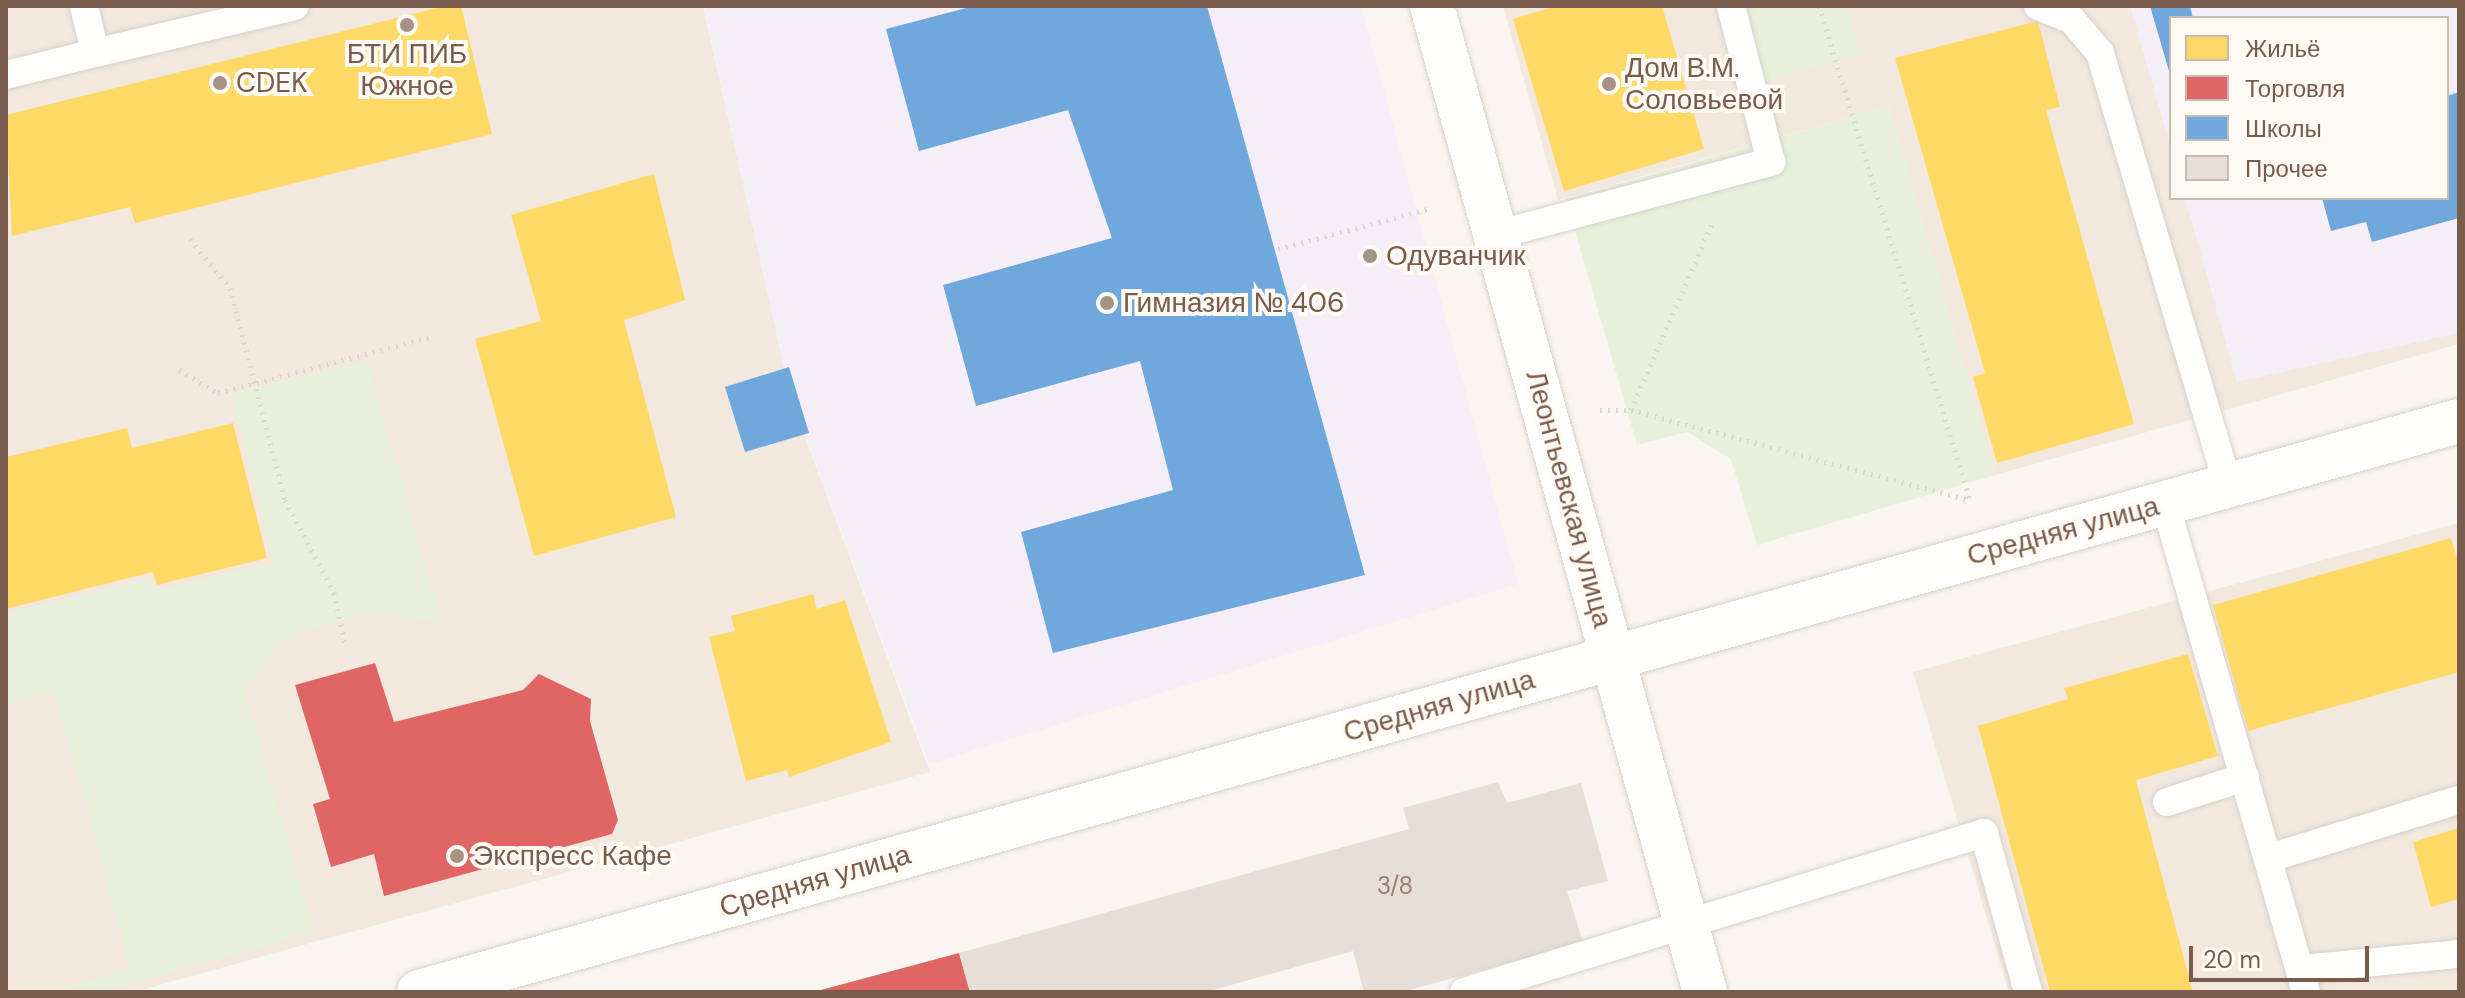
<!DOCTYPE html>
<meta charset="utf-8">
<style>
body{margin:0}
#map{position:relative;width:2465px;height:998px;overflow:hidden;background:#f9f5f0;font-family:"DM Sans",sans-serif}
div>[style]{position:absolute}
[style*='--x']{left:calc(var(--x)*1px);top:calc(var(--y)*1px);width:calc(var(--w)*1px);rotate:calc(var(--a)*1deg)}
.residential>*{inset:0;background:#f2e8de}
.education>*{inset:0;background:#f6eef6}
.green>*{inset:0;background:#e7f0db}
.homes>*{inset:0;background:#ffd966}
.shops>*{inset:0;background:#e06666}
.schools>*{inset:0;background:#6fa8dc}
.building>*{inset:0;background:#e6ded7}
.path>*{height:5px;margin-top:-2.5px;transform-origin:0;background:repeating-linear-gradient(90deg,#dcd5d0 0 2px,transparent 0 8px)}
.roads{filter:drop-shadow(0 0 2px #d7d1cb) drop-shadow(0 0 2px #d7d1cb)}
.service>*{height:28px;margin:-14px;padding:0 14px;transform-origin:14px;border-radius:14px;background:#fefefd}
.minor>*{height:44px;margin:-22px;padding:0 22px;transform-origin:22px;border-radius:22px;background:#fefefd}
.secondary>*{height:44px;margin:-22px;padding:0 22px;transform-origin:22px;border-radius:22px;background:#fefefd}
.dots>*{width:22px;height:22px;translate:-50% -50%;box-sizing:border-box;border:4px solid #fffaf3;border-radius:50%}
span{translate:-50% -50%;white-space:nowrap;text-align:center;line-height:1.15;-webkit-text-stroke:8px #fffaf3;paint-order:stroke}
.number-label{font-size:24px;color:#977e72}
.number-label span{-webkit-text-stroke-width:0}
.poi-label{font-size:28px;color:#7a5c4d}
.left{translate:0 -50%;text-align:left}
.street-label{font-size:28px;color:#7a5c4d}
.frame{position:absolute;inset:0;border:8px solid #7a5c4d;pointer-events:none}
.legend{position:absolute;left:2169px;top:16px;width:280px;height:184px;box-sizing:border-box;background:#fffaf3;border:2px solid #cabbb1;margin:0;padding:10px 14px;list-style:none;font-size:24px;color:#7a5c4d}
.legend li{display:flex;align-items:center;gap:16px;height:40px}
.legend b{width:40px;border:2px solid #cabbb1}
.scale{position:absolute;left:2189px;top:946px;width:180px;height:36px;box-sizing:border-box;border:4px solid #7a5c4d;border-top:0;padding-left:10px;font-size:24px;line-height:28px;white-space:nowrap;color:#7a5c4d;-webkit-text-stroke:6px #fffaf3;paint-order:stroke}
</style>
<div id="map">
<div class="residential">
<div style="clip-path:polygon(6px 6px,703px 6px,793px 405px,930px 772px,134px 992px,6px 992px)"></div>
<div style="clip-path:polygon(evenodd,1503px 6px,2459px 6px,2459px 344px,1995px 475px,1889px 106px,1558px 200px,1503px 6px,2171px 18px,2447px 18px,2447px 198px,2171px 198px,2171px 18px)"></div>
<div style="clip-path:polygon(2459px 523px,2459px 992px,2009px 992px,1913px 672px)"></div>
</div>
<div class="education">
<div style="clip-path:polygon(704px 6px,1361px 6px,1518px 584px,929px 764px,790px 395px)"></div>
<div style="clip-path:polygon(2130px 6px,2459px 6px,2459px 333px,2237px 382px,2185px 198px,2447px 198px,2447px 18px,2171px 18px,2171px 149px)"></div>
</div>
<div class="green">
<div style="clip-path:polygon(1745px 6px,1848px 6px,1861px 55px,1763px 81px)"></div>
<div style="clip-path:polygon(1889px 106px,1995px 475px,1757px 545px,1731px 459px,1687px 432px,1637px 445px,1566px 199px)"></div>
<div style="clip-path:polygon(367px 361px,441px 622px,363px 614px,294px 635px,271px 652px,244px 691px,314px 932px,103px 992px,49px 992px,131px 969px,54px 691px,6px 703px,6px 614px,150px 579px,155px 591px,274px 563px,232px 393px)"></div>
</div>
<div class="homes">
<div style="clip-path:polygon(445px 6px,461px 6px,492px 134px,135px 223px,130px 207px,12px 236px,6px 115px)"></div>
<div style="clip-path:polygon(1556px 6px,1662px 6px,1704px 149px,1564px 191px,1513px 19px)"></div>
<div style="clip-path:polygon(2038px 21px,2060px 107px,2046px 110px,2134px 424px,1997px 463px,1973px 377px,1985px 373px,1895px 58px)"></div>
<div style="clip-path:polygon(654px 174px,685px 300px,624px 320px,676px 517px,534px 556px,475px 339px,541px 321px,511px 215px)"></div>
<div style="clip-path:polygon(233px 423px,267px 558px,157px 585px,153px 572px,6px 609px,6px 457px,127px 428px,132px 448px)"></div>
<div style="clip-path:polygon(2451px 538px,2459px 565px,2459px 672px,2248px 731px,2213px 605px)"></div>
<div style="clip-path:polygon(813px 594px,817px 609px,845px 600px,891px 742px,789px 777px,787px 770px,746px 781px,709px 637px,735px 631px,731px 616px)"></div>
<div style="clip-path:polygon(2188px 654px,2218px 756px,2136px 780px,2193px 992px,2050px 992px,1978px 726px,2068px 699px,2064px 688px)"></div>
<div style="clip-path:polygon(2459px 828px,2459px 899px,2431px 907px,2413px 842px)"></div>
</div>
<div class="shops">
<div style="clip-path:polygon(375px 663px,394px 722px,523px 690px,539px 674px,591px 699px,590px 721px,618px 820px,612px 834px,384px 896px,374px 854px,331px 867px,313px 804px,330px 799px,295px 685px)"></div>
<div style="clip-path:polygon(959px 953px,970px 992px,817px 992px,817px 991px)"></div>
</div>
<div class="schools">
<div style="clip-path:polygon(974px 6px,1207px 6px,1365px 575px,1053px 653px,1021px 532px,1173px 490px,1140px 361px,976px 406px,943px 285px,1112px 238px,1068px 110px,919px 151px,886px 29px)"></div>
<div style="clip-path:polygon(2150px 6px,2190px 6px,2193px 18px,2171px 18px,2171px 78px)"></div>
<div style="clip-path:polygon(2459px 92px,2459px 218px,2372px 242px,2366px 222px,2331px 231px,2322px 198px,2447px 198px,2447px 96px)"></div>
<div style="clip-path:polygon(789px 367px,809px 433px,745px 452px,725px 387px)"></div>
</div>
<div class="building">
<div style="clip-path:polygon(1498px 782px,1507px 803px,1581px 783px,1608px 881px,1567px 891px,1583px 942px,1403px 992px,1364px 992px,1353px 951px,1206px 992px,970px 992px,959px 953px,1409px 829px,1403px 808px)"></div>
</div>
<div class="path">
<div style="--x:1819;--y:6;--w:517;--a:73"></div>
<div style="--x:190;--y:239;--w:63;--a:50.8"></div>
<div style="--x:230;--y:288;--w:219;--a:75.5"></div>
<div style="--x:285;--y:500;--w:105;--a:62.2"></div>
<div style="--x:334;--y:593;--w:55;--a:77.5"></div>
<div style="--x:1278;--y:249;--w:158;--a:-15"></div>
<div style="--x:179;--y:370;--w:45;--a:30.5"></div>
<div style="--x:218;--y:393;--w:222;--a:-14.8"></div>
<div style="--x:1600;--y:410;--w:31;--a:0"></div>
<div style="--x:1631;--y:410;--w:351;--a:14.9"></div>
<div style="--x:1631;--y:410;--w:203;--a:-66.5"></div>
</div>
<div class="roads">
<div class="service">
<div style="--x:84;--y:6;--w:48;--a:76.8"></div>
<div style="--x:95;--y:53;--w:205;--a:-13.2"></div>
<div style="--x:2038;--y:6;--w:37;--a:22"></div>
<div style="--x:2072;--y:20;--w:43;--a:49.7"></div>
<div style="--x:2100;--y:53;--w:451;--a:73.5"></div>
<div style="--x:6;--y:75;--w:92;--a:-13.9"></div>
<div style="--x:1496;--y:235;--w:285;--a:-14.9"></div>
<div style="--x:1771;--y:162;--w:161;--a:-104.4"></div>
<div style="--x:2165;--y:503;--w:509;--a:73.92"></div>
<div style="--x:2167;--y:802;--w:82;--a:-17.8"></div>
<div style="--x:2269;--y:858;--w:199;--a:-17"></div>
<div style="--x:2300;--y:969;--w:160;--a:-5.4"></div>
<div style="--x:1464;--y:992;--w:544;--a:-17"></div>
<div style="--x:1984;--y:833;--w:165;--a:74.5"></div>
</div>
<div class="minor">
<div style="--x:1432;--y:6;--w:1023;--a:74.52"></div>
</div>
<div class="secondary">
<div style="--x:419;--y:992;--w:2118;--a:-15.64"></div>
</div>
</div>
<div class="dots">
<div style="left:407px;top:25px;background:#a69286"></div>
<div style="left:220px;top:83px;background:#a69286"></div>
<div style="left:1609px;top:84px;background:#a69286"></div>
<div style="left:1370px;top:256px;background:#a69286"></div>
<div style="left:1107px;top:303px;background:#a69286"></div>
<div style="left:457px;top:856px;background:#a69286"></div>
</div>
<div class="number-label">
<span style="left:1395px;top:886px">3/8</span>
</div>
<div class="poi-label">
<span style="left:407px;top:70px">БТИ ПИБ<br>Южное</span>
<span class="left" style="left:1625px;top:84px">Дом В.М.<br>Соловьевой</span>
<span class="left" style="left:236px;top:83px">CDEK</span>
<span class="left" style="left:1386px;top:256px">Одуванчик</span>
<span class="left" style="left:1123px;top:303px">Гимназия № 406</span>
<span class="left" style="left:473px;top:856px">Экспресс Кафе</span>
</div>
<div class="street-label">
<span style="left:1569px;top:499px;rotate:75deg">Леонтьевская улица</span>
<span style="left:2063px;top:531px;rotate:-15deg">Средняя улица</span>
<span style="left:1439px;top:706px;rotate:-16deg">Средняя улица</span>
<span style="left:815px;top:881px;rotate:-16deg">Средняя улица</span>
</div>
<div class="frame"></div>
<ul class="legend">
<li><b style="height:22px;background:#ffd966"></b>Жильё</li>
<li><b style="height:22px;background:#e06666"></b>Торговля</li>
<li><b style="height:22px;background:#6fa8dc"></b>Школы</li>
<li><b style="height:22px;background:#e6ded7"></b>Прочее</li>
</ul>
<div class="scale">20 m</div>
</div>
